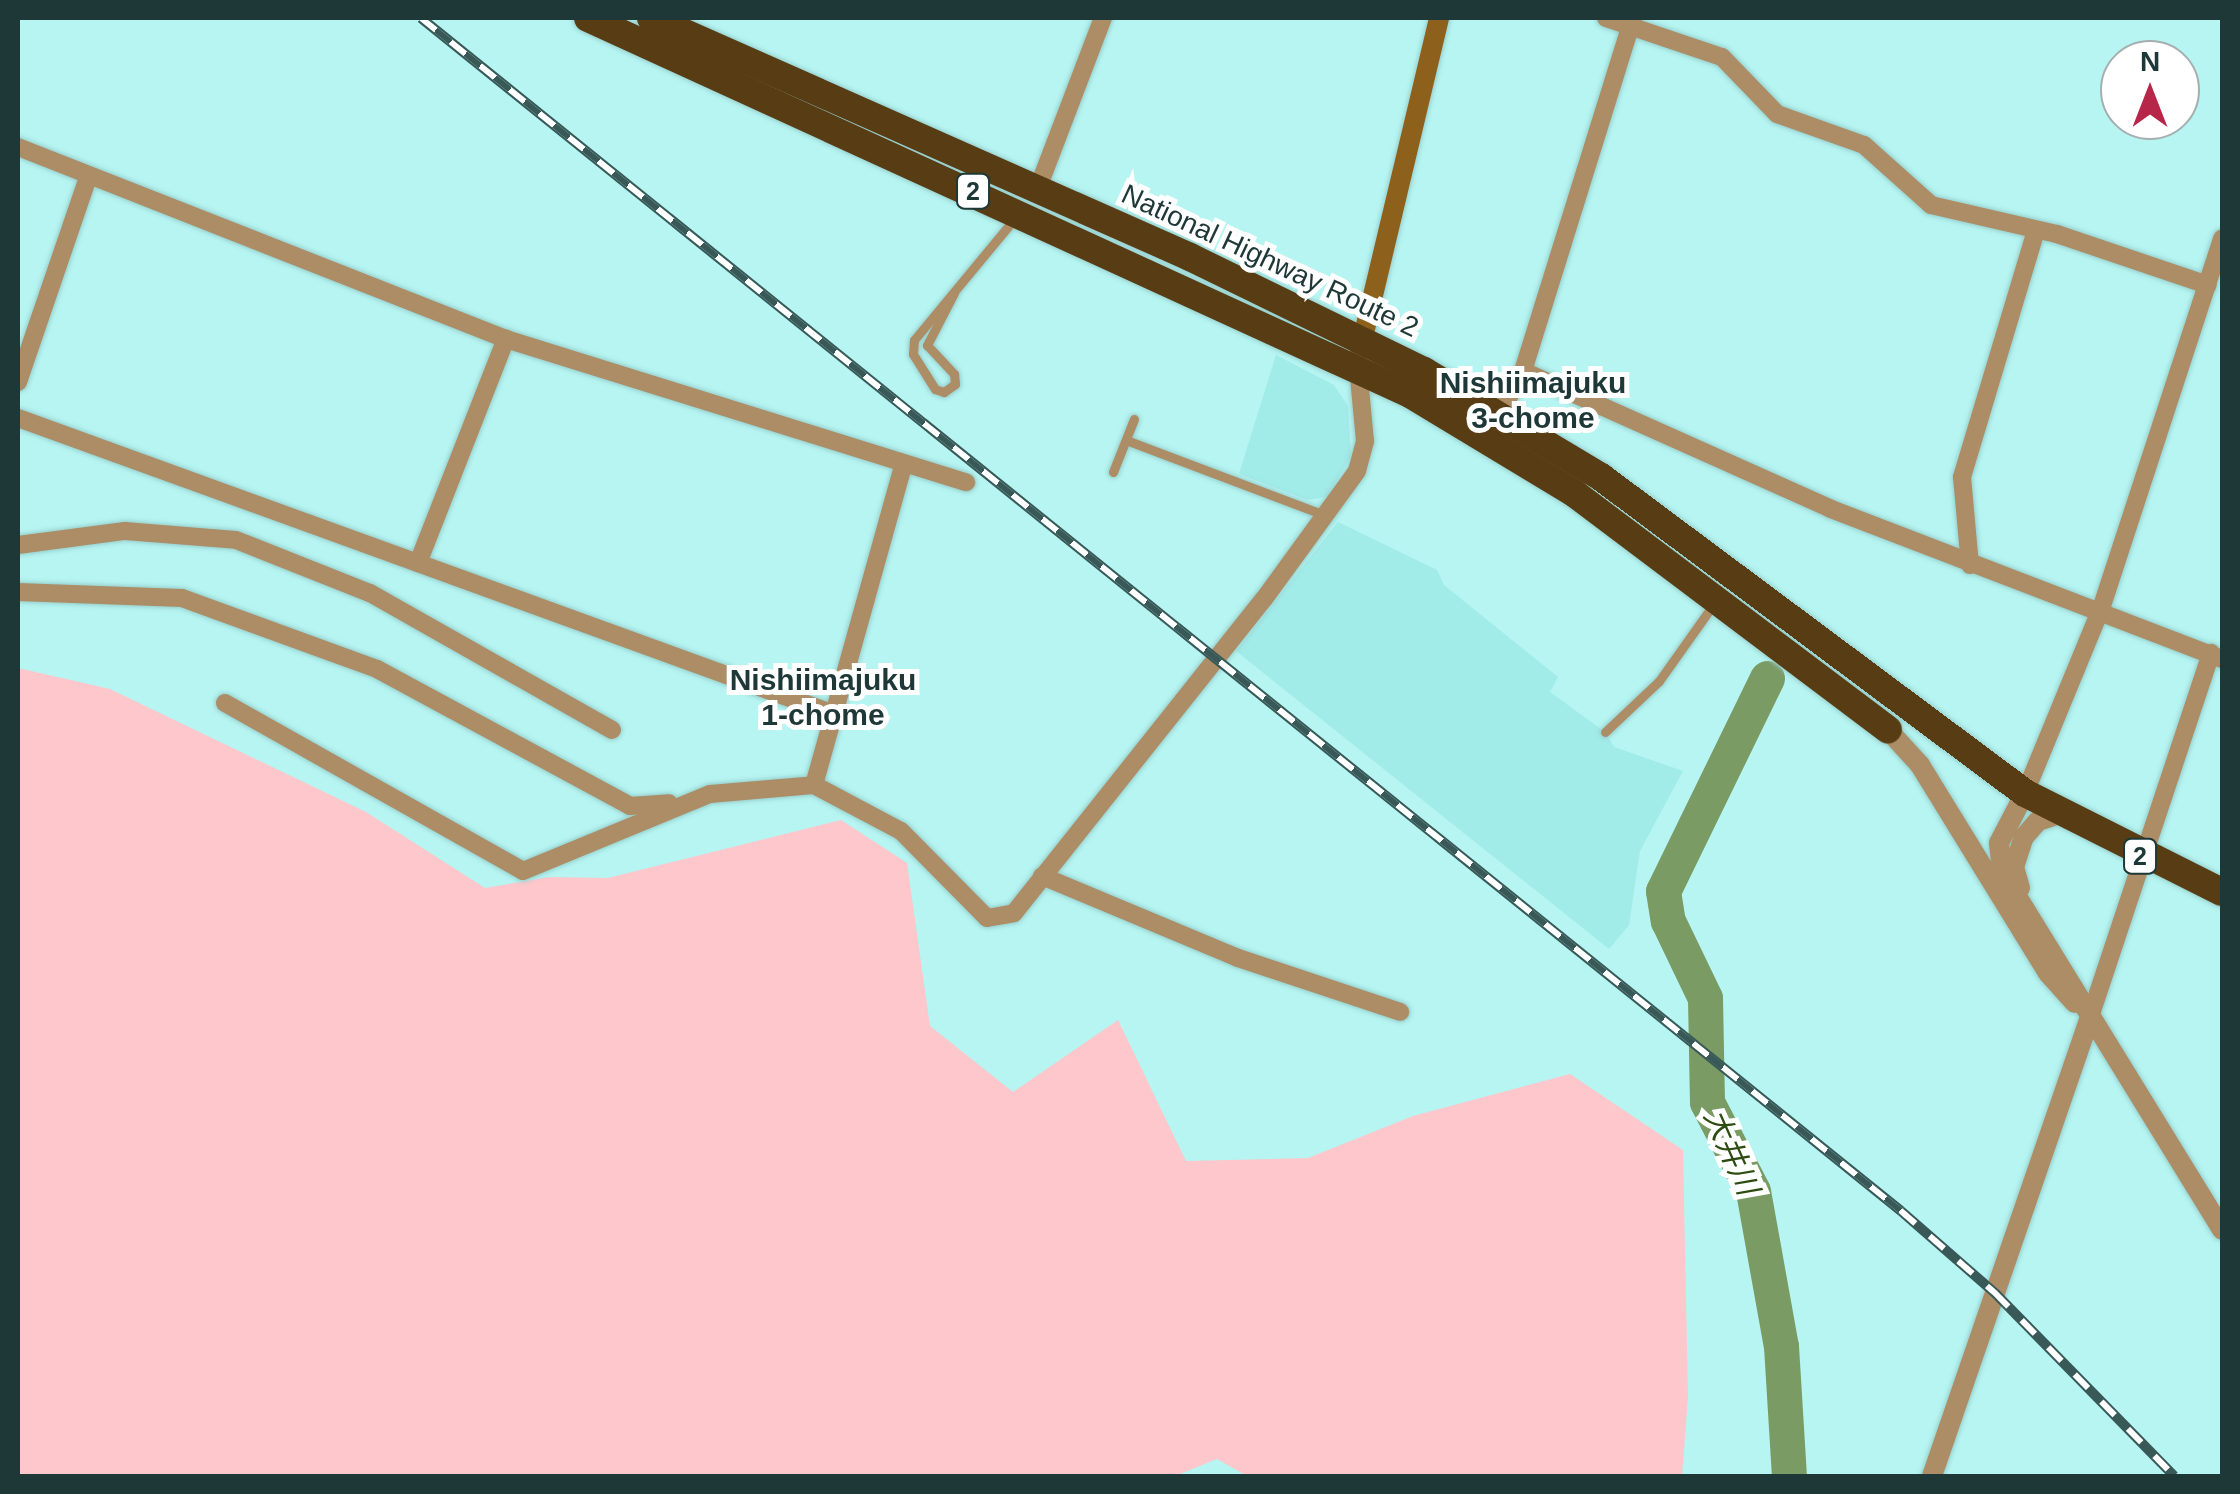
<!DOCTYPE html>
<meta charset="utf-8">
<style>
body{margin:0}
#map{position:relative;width:2240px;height:1494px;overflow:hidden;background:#b6f5f2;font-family:Arial,"Noto Sans JP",sans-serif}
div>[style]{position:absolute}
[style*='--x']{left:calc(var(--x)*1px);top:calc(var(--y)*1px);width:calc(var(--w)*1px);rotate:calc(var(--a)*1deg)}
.built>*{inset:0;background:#a1ebe9}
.green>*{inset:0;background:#fdc7cb}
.river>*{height:35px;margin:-17.5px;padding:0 17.5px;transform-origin:17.5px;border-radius:17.5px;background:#7a9b64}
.roads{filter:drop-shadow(0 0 2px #98cfcd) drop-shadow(0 0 2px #98cfcd)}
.service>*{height:9px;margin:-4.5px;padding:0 4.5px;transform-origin:4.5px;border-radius:4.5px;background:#ac8d65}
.minor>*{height:18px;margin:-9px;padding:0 9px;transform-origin:9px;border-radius:9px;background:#ac8d65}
.tertiary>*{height:20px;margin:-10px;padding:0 10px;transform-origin:10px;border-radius:10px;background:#ac8d65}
.secondary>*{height:20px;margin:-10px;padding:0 10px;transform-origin:10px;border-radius:10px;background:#8d611c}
.trunk>*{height:28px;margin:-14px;padding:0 14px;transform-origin:14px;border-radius:14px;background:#583d14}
.rail>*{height:10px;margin-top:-5px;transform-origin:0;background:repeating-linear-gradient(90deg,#fff 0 19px,#395958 0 38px);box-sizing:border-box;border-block:2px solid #395958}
span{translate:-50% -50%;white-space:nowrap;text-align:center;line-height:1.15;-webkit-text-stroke:10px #fff;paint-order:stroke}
.shield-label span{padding:2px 8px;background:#fff;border:2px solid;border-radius:8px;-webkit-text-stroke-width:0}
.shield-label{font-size:25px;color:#1e3837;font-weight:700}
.street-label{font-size:28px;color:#1e3837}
.neighbourhood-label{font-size:30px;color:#1e3837;font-weight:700}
.water-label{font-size:30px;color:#2d4c11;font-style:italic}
.frame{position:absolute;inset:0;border:20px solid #1e3837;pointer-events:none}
.north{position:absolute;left:2100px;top:40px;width:100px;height:100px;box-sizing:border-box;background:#fff;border:2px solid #a5afaf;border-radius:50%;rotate:0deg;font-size:28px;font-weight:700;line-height:40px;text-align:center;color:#1e3837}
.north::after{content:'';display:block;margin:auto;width:35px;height:45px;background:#b72648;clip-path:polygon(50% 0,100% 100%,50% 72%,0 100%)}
</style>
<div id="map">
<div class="built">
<div style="clip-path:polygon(1276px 355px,1334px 385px,1348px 406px,1351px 456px,1327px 497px,1307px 500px,1239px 474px)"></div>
<div style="clip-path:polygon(1338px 522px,1437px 570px,1444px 585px,1558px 677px,1550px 692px,1605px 732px,1614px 747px,1683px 771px,1640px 851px,1629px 925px,1609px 949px,1236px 651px)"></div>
</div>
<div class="green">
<div style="clip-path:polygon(18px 668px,110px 689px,366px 812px,485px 888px,549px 877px,608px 878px,841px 820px,907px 863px,930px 1026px,1013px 1092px,1118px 1020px,1186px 1161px,1308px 1158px,1413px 1116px,1570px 1074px,1683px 1150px,1688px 1397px,1682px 1476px,1247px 1476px,1217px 1459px,1175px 1476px,18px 1476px)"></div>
</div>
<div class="river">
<div style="--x:1767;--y:678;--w:237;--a:116"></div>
<div style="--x:1663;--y:891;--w:30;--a:81"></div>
<div style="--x:1668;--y:921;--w:85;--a:64.3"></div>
<div style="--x:1705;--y:998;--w:104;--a:88.9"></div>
<div style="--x:1707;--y:1102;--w:100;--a:62.7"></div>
<div style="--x:1753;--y:1191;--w:158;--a:79.8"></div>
<div style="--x:1781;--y:1346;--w:130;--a:86.5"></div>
</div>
<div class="roads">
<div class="service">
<div style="--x:954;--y:293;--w:59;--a:117.4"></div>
<div style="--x:927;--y:345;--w:40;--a:47"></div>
<div style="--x:954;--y:374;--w:10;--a:84"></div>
<div style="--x:955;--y:384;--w:14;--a:144"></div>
<div style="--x:944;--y:392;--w:9;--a:-162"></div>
<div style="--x:935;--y:389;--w:41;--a:-122.2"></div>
<div style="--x:913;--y:354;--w:14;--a:-86"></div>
<div style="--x:914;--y:340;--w:158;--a:-50.4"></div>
<div style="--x:1126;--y:440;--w:212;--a:20.7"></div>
<div style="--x:1113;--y:472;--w:57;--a:-68.4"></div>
<div style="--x:1605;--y:732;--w:74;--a:-43.4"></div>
<div style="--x:1659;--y:681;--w:93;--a:-54.6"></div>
</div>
<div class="minor">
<div style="--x:1606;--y:18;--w:122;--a:18.6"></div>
<div style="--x:1722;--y:57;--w:79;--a:46"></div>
<div style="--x:1777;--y:114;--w:92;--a:19.6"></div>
<div style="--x:1864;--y:145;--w:90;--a:41.8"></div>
<div style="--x:1931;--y:205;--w:129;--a:13"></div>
<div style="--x:2057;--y:234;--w:159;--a:18.7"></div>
<div style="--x:18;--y:147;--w:524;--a:21.48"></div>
<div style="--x:506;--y:339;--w:482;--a:17.3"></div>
<div style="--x:1038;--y:188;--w:182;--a:-69.1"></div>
<div style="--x:1523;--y:371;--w:338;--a:24.1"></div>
<div style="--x:1831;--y:509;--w:419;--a:21"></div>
<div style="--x:18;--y:382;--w:217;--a:-71.1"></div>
<div style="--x:1500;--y:413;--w:48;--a:-61.3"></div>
<div style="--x:1523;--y:371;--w:370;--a:-72.7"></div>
<div style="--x:18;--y:418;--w:868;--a:19.94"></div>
<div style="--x:18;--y:545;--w:108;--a:-7.5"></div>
<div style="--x:125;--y:531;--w:111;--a:4.6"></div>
<div style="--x:236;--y:540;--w:144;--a:21.6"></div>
<div style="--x:370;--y:593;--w:278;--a:29.5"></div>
<div style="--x:418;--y:563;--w:241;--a:-68.6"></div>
<div style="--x:1970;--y:565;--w:88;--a:-95.2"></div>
<div style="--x:1962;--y:477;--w:257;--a:-73.3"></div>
<div style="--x:18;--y:592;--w:164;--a:2.1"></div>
<div style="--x:182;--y:598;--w:208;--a:20"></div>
<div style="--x:377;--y:669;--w:288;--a:28.4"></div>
<div style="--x:630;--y:806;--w:39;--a:-4"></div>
<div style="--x:225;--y:703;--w:342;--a:29.4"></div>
<div style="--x:523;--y:871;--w:202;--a:-22.4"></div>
<div style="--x:710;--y:794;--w:104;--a:-4.9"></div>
<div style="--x:814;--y:785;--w:98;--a:27.9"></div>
<div style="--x:901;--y:831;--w:122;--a:45.3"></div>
<div style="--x:987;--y:918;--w:27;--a:-10"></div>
<div style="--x:1014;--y:913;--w:401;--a:-51.5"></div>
<div style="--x:1264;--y:599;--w:158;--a:-54"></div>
<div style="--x:1357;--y:471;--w:31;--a:-75"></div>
<div style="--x:1365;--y:441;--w:74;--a:-95.4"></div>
<div style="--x:814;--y:785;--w:334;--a:-74.4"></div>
<div style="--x:2025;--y:793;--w:199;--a:-67.6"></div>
<div style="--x:2101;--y:609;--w:390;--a:-71.9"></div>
<div style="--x:1042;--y:876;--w:212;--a:22.7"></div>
<div style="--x:1238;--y:958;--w:171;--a:18.4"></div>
<div style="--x:2089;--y:1020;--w:387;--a:-71.6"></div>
</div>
<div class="tertiary">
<div style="--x:1888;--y:730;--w:47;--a:47.6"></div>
<div style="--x:1920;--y:765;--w:244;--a:58.4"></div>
<div style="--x:2048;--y:973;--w:40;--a:48"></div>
<div style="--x:2025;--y:793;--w:56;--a:117.5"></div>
<div style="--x:1999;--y:843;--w:29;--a:84"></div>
<div style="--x:2002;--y:872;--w:420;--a:58.4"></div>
<div style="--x:2020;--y:888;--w:22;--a:-106"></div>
<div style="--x:2014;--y:867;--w:32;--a:-72"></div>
<div style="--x:2024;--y:837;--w:21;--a:-49"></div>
<div style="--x:2038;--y:821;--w:22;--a:-18"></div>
<div style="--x:1932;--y:1476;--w:482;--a:-71"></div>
</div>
<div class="secondary">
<div style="--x:1360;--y:350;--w:341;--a:-76.6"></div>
</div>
<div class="trunk">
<div style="--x:588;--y:18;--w:904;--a:24.58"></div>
<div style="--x:1410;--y:394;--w:192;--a:31.1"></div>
<div style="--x:1574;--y:493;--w:393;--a:37"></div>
<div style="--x:651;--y:18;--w:590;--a:23.91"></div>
<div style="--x:1190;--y:257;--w:260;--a:26"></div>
<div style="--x:1424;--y:371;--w:206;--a:30.9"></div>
<div style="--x:1601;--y:477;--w:529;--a:36.7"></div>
<div style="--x:2025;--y:793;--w:220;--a:26.7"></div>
</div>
</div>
<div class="rail">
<div style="--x:421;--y:18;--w:1901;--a:38.87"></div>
<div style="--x:1901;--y:1211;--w:125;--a:41.1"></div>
<div style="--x:1995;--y:1293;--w:256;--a:45.6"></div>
</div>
<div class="shield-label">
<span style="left:973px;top:191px">2</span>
<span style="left:2140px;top:856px">2</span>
</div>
<div class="street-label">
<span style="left:1270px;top:261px;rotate:25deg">National Highway Route 2</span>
</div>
<div class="neighbourhood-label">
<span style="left:1533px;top:400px">Nishiimajuku<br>3-chome</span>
<span style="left:823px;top:697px">Nishiimajuku<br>1-chome</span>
</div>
<div class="water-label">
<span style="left:1731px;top:1152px;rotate:66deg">大井川</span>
</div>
<div class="frame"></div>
<div class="north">N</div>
</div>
